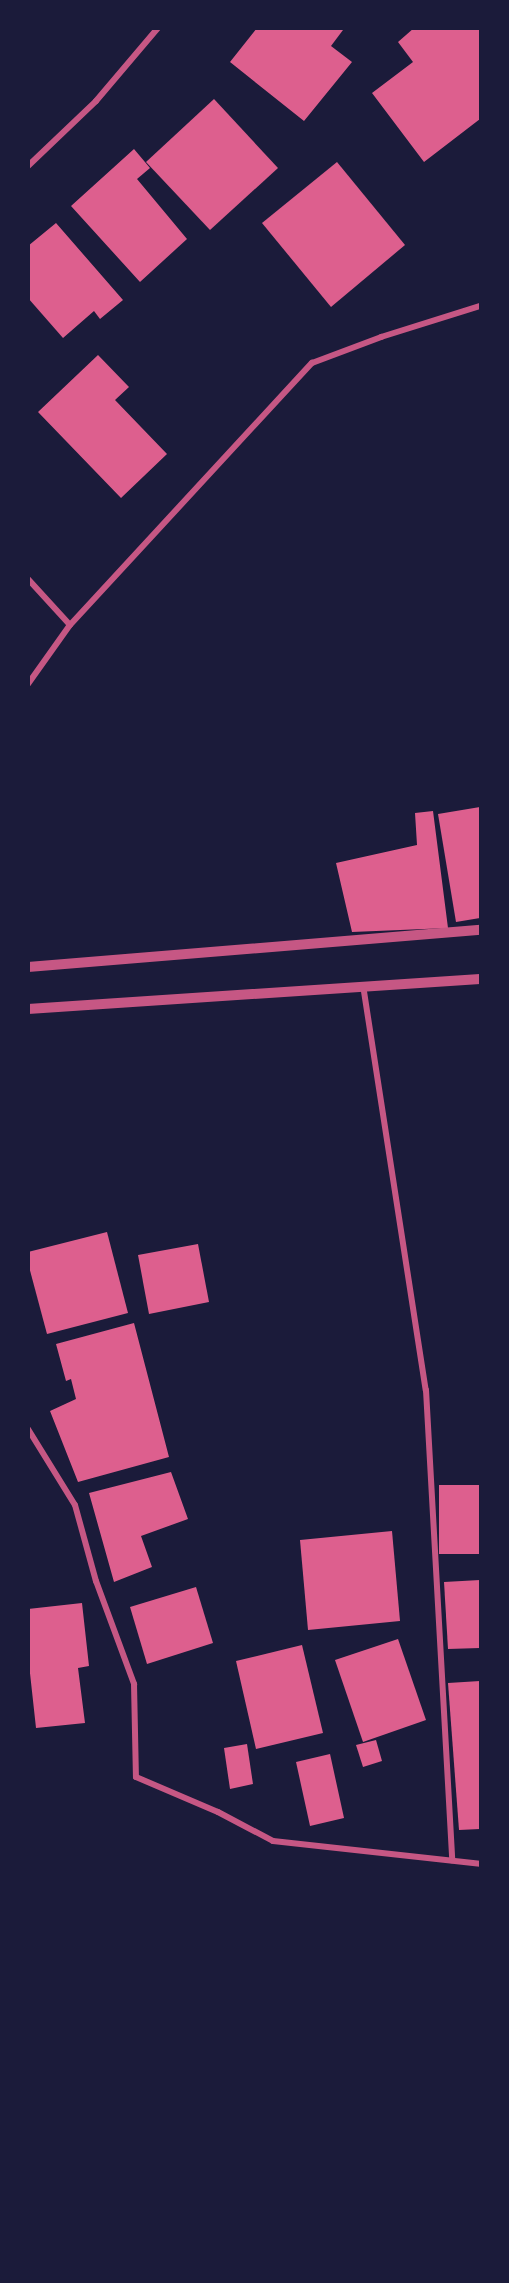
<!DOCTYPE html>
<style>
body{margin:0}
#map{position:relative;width:509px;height:2283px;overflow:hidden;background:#1b1b3a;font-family:Overpass,sans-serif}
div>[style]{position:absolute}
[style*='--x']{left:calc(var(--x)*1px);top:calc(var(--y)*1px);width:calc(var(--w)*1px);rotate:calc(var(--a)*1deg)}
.building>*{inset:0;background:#dd5f8e}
.minor>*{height:6px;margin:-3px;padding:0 3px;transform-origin:3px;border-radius:3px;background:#c65784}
.tertiary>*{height:10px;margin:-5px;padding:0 5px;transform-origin:5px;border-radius:5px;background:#c65784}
span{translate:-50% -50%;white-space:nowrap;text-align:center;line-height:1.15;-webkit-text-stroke:6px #1b1b3a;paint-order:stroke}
.frame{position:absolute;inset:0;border:30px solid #1b1b3a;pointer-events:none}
</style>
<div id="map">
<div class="building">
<div style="clip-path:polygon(257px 28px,343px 30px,331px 46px,352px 62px,304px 121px,230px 62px)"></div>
<div style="clip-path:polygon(414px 28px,480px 28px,480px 119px,424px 162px,372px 93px,413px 62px,398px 42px)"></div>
<div style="clip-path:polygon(214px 99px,278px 168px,210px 230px,146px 162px)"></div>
<div style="clip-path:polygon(134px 149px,150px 168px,137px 179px,187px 239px,140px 282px,71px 206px)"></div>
<div style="clip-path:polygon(337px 162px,405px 245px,331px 307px,262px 223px)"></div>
<div style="clip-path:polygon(56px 223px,123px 300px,100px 319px,94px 311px,63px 338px,28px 298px,28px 246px)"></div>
<div style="clip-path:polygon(98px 355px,129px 387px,115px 400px,167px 454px,121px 498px,38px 412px)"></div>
<div style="clip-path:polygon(480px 807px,480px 918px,456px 922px,438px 814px)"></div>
<div style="clip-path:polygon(433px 811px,448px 928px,352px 932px,336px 863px,417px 845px,415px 813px)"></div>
<div style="clip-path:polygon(107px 1232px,128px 1313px,47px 1334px,28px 1263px,28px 1252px)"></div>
<div style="clip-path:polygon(198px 1244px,209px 1302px,149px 1314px,138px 1255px)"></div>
<div style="clip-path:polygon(134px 1323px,169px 1457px,78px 1482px,50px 1411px,76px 1399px,71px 1379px,66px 1381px,56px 1344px)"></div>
<div style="clip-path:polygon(171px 1472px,188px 1519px,141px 1536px,152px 1567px,114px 1582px,89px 1493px)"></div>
<div style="clip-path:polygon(439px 1485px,480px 1485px,480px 1554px,439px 1554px)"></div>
<div style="clip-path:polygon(392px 1531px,400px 1621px,308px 1630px,300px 1540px)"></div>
<div style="clip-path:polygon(480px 1580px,480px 1648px,448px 1649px,444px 1582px)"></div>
<div style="clip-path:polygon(196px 1587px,213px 1643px,147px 1664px,130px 1607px)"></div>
<div style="clip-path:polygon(82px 1603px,89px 1666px,78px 1668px,85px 1723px,36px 1728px,28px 1655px,28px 1609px)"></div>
<div style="clip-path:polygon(398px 1639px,426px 1720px,363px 1742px,335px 1660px)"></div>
<div style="clip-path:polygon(302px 1645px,323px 1733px,256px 1749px,236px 1661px)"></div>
<div style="clip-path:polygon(480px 1681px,480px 1829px,459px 1830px,448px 1683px)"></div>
<div style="clip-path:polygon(376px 1740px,382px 1761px,363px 1767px,356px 1745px)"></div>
<div style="clip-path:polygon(247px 1744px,253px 1784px,230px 1789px,224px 1748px)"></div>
<div style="clip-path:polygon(330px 1754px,344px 1818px,310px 1826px,296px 1762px)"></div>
</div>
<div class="minor">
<div style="--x:28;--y:166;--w:94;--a:-43.7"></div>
<div style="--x:96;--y:101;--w:96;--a:-49.7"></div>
<div style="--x:28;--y:579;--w:62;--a:47.6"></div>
<div style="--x:28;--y:684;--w:72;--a:-54.6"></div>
<div style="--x:70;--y:625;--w:357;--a:-47.3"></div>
<div style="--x:312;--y:363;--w:74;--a:-20.6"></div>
<div style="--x:381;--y:337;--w:104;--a:-17.4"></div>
<div style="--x:363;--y:985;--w:410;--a:81.2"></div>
<div style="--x:426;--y:1390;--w:471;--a:86.8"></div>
<div style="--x:28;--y:1429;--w:89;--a:58.3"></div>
<div style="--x:75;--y:1505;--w:79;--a:74.6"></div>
<div style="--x:96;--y:1581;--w:110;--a:69.7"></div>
<div style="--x:134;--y:1684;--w:93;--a:88.8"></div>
<div style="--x:136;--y:1777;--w:89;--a:23.1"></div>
<div style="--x:218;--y:1812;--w:62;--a:27.8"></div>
<div style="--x:273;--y:1841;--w:208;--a:6.3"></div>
</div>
<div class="tertiary">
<div style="--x:28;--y:967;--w:454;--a:-4.7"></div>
<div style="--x:28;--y:1009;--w:453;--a:-3.8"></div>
</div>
<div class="frame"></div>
</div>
